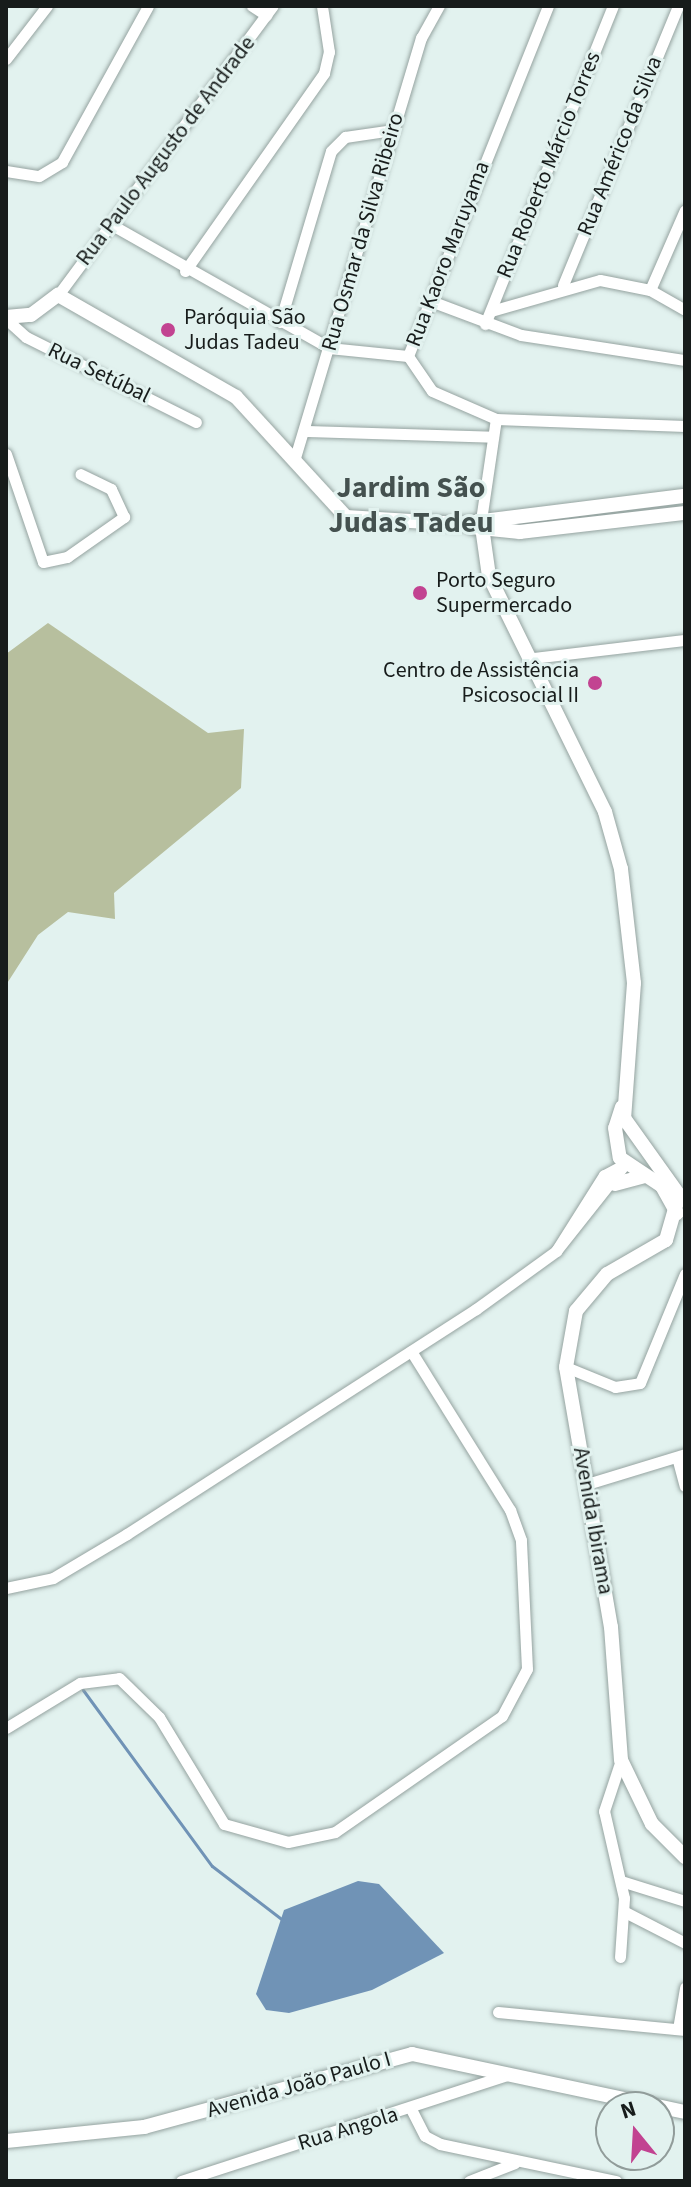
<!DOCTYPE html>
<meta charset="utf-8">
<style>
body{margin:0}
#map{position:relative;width:691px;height:2187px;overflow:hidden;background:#e2f2ef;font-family:"Source Sans 3",sans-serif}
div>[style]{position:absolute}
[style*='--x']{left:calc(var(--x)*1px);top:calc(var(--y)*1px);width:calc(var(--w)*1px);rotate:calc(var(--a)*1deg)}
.green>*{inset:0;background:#b7bf9e}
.water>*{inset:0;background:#7093b6}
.stream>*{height:3px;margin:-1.5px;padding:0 1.5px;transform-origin:1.5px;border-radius:1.5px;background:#7093b6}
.roads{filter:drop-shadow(0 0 2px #95a3a0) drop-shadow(0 0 2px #95a3a0)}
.minor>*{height:11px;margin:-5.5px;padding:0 5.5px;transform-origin:5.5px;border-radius:5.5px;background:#fff}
.major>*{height:14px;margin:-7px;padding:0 7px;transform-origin:7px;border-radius:7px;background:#fff}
.dots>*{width:22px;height:22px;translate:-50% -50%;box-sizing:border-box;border:4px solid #e2f2ef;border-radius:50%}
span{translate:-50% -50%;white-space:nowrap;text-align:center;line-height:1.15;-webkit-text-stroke:6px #e2f2ef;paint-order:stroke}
.street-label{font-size:22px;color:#171c1b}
.poi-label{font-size:22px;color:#171c1b}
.left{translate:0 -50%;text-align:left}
.right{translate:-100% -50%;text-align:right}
.district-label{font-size:30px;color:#44514f;font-weight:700}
.frame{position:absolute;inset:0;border:8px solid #171c1b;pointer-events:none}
.north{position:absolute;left:595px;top:2091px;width:80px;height:80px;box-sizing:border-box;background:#e2f2ef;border:2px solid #919c9a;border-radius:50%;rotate:342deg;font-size:22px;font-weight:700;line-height:32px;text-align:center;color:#171c1b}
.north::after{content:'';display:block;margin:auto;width:28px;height:36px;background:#c24391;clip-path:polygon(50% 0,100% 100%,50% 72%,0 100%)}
</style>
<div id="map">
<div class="green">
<div style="clip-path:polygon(48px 623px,208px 733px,244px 729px,241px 788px,114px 893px,115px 919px,68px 912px,38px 935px,6px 985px,6px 654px)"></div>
</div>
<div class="water">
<div style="clip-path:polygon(358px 1881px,379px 1884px,444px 1953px,372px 1990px,289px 2013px,266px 2010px,256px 1994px,284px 1910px)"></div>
</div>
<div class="stream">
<div style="--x:83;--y:1690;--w:218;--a:53.8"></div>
<div style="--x:212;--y:1866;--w:91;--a:37.4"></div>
</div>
<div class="roads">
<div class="minor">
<div style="--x:252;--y:6;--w:17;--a:33"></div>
<div style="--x:548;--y:6;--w:377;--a:111.8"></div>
<div style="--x:408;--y:356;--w:42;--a:55.6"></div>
<div style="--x:432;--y:391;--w:70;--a:23.6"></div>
<div style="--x:496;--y:419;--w:189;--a:2.1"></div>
<div style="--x:6;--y:59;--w:67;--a:-52.3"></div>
<div style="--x:6;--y:171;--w:33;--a:9"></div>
<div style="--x:39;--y:176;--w:27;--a:-31"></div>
<div style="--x:62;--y:162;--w:178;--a:-61.1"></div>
<div style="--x:112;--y:225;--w:249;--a:29.5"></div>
<div style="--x:329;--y:348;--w:79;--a:5.8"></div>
<div style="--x:185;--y:271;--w:242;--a:-54.9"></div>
<div style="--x:324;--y:73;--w:22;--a:-77"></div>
<div style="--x:329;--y:52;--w:47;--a:-98.7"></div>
<div style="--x:563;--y:285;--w:302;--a:-67.6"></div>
<div style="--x:650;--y:290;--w:87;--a:-66.4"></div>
<div style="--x:58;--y:295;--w:360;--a:-53.4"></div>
<div style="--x:428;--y:300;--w:99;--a:20.6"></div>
<div style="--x:521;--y:335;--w:166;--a:8.7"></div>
<div style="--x:491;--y:311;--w:113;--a:-15.9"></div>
<div style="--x:600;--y:280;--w:51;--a:11.3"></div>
<div style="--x:650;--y:290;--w:40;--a:29.7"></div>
<div style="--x:6;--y:319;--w:27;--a:42"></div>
<div style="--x:26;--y:337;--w:190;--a:26.6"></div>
<div style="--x:280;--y:322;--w:178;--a:-73.4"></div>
<div style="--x:331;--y:151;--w:20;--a:-45"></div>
<div style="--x:345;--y:137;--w:49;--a:-8.3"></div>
<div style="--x:485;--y:324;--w:343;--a:-68.1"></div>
<div style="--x:307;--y:431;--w:186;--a:1.8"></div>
<div style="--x:6;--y:454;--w:114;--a:71.1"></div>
<div style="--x:43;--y:562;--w:25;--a:-12"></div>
<div style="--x:67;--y:557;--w:70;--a:-35.1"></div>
<div style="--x:124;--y:517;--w:31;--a:-115"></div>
<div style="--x:111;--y:489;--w:34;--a:-154"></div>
<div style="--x:294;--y:461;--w:442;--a:-73.3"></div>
<div style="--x:421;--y:38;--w:37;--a:-61"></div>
<div style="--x:481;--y:520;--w:102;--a:-81.6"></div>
<div style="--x:533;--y:658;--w:153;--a:-6.8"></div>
<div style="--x:566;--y:1367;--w:53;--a:22.2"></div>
<div style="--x:615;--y:1387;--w:25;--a:-9"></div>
<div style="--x:640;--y:1383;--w:118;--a:-67.6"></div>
<div style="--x:677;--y:1457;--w:30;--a:75"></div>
<div style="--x:587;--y:1484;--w:102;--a:-17"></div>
<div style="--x:6;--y:1588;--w:48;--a:-12"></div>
<div style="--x:53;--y:1578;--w:86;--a:-30.7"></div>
<div style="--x:127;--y:1534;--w:415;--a:-32.8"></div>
<div style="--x:476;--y:1309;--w:99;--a:-35.9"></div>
<div style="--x:556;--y:1251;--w:111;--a:-51.6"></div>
<div style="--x:625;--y:1164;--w:24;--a:152"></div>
<div style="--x:604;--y:1175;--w:90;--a:122.3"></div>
<div style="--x:6;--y:1728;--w:87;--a:-31.3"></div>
<div style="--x:80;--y:1683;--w:39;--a:-7"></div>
<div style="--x:119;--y:1678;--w:56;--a:44.3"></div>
<div style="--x:159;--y:1717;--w:125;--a:58.7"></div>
<div style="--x:224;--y:1824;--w:66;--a:15.7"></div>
<div style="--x:288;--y:1842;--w:48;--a:-12"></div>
<div style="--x:335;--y:1832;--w:203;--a:-34.8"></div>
<div style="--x:502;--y:1716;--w:53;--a:-62"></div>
<div style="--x:527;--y:1669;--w:129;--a:-92.7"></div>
<div style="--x:521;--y:1540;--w:32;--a:-110"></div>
<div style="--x:510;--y:1510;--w:187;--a:-121.9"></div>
<div style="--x:621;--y:1881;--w:67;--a:17.4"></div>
<div style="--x:625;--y:1912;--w:68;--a:27.3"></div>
<div style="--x:620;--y:1957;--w:59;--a:-86.1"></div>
<div style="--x:624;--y:1898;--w:89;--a:-102.9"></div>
<div style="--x:604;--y:1811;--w:54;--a:-71.6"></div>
<div style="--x:498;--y:2012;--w:188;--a:5.5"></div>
<div style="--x:678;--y:2029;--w:42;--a:-80.3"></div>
<div style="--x:411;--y:2109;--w:30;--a:63"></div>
<div style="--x:425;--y:2136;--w:17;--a:28"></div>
<div style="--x:440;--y:2144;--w:180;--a:11.9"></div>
<div style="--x:181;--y:2181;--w:346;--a:-18"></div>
<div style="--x:469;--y:2181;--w:49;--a:-21.4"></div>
</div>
<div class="major">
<div style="--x:6;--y:317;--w:25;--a:-5"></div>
<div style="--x:31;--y:315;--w:34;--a:-37"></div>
<div style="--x:58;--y:295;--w:205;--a:29.8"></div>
<div style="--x:236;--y:397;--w:163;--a:47.5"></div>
<div style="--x:346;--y:517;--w:113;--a:3.5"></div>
<div style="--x:459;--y:524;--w:228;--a:-7.1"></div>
<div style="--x:481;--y:520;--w:57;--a:81.9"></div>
<div style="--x:489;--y:576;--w:263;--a:63.8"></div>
<div style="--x:605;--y:812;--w:59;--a:74.3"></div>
<div style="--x:621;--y:869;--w:115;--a:83.5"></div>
<div style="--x:634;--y:983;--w:135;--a:94.2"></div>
<div style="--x:624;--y:1118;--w:95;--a:54.5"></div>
<div style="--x:679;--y:1195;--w:47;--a:106.1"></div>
<div style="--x:666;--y:1240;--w:68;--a:150"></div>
<div style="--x:607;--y:1274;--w:48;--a:130"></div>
<div style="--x:576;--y:1311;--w:57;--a:100.1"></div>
<div style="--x:566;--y:1367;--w:264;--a:80.2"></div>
<div style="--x:611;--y:1627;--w:133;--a:85.7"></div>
<div style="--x:621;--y:1760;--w:71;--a:64.2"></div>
<div style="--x:652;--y:1824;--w:47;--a:45"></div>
<div style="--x:471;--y:527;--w:49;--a:5.8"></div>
<div style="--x:520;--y:532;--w:166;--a:-6.6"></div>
<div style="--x:622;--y:1107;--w:22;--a:108"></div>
<div style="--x:615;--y:1128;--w:30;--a:81"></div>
<div style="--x:620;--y:1158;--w:50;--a:33.7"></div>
<div style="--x:662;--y:1186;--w:31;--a:61"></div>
<div style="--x:615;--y:1184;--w:30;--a:-15"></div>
<div style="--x:6;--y:2141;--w:139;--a:-5.8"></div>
<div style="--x:144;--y:2127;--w:278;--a:-15.2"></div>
<div style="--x:412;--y:2054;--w:279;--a:12"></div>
</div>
</div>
<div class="dots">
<div style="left:168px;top:330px;background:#c24391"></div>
<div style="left:420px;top:593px;background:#c24391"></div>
<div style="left:595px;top:683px;background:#c24391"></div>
</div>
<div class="street-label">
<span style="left:620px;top:146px;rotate:-68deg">Rua Américo da Silva</span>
<span style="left:166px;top:151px;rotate:-53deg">Rua Paulo Augusto de Andrade</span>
<span style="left:549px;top:165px;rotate:-68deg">Rua Roberto Márcio Torres</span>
<span style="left:363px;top:232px;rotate:-74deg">Rua Osmar da Silva Ribeiro</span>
<span style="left:448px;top:254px;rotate:-69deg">Rua Kaoro Maruyama</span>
<span style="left:99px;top:373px;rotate:26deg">Rua Setúbal</span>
<span style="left:593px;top:1521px;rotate:80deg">Avenida Ibirama</span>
<span style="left:299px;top:2085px;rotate:-16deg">Avenida João Paulo I</span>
<span style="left:348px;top:2129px;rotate:-17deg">Rua Angola</span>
</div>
<div class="poi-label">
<span class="left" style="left:184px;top:330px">Paróquia São<br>Judas Tadeu</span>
<span class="left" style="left:436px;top:593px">Porto Seguro<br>Supermercado</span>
<span class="right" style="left:579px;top:683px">Centro de Assistência<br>Psicosocial II</span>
</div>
<div class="district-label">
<span style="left:411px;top:505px">Jardim São<br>Judas Tadeu</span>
</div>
<div class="frame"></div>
<div class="north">N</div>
</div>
